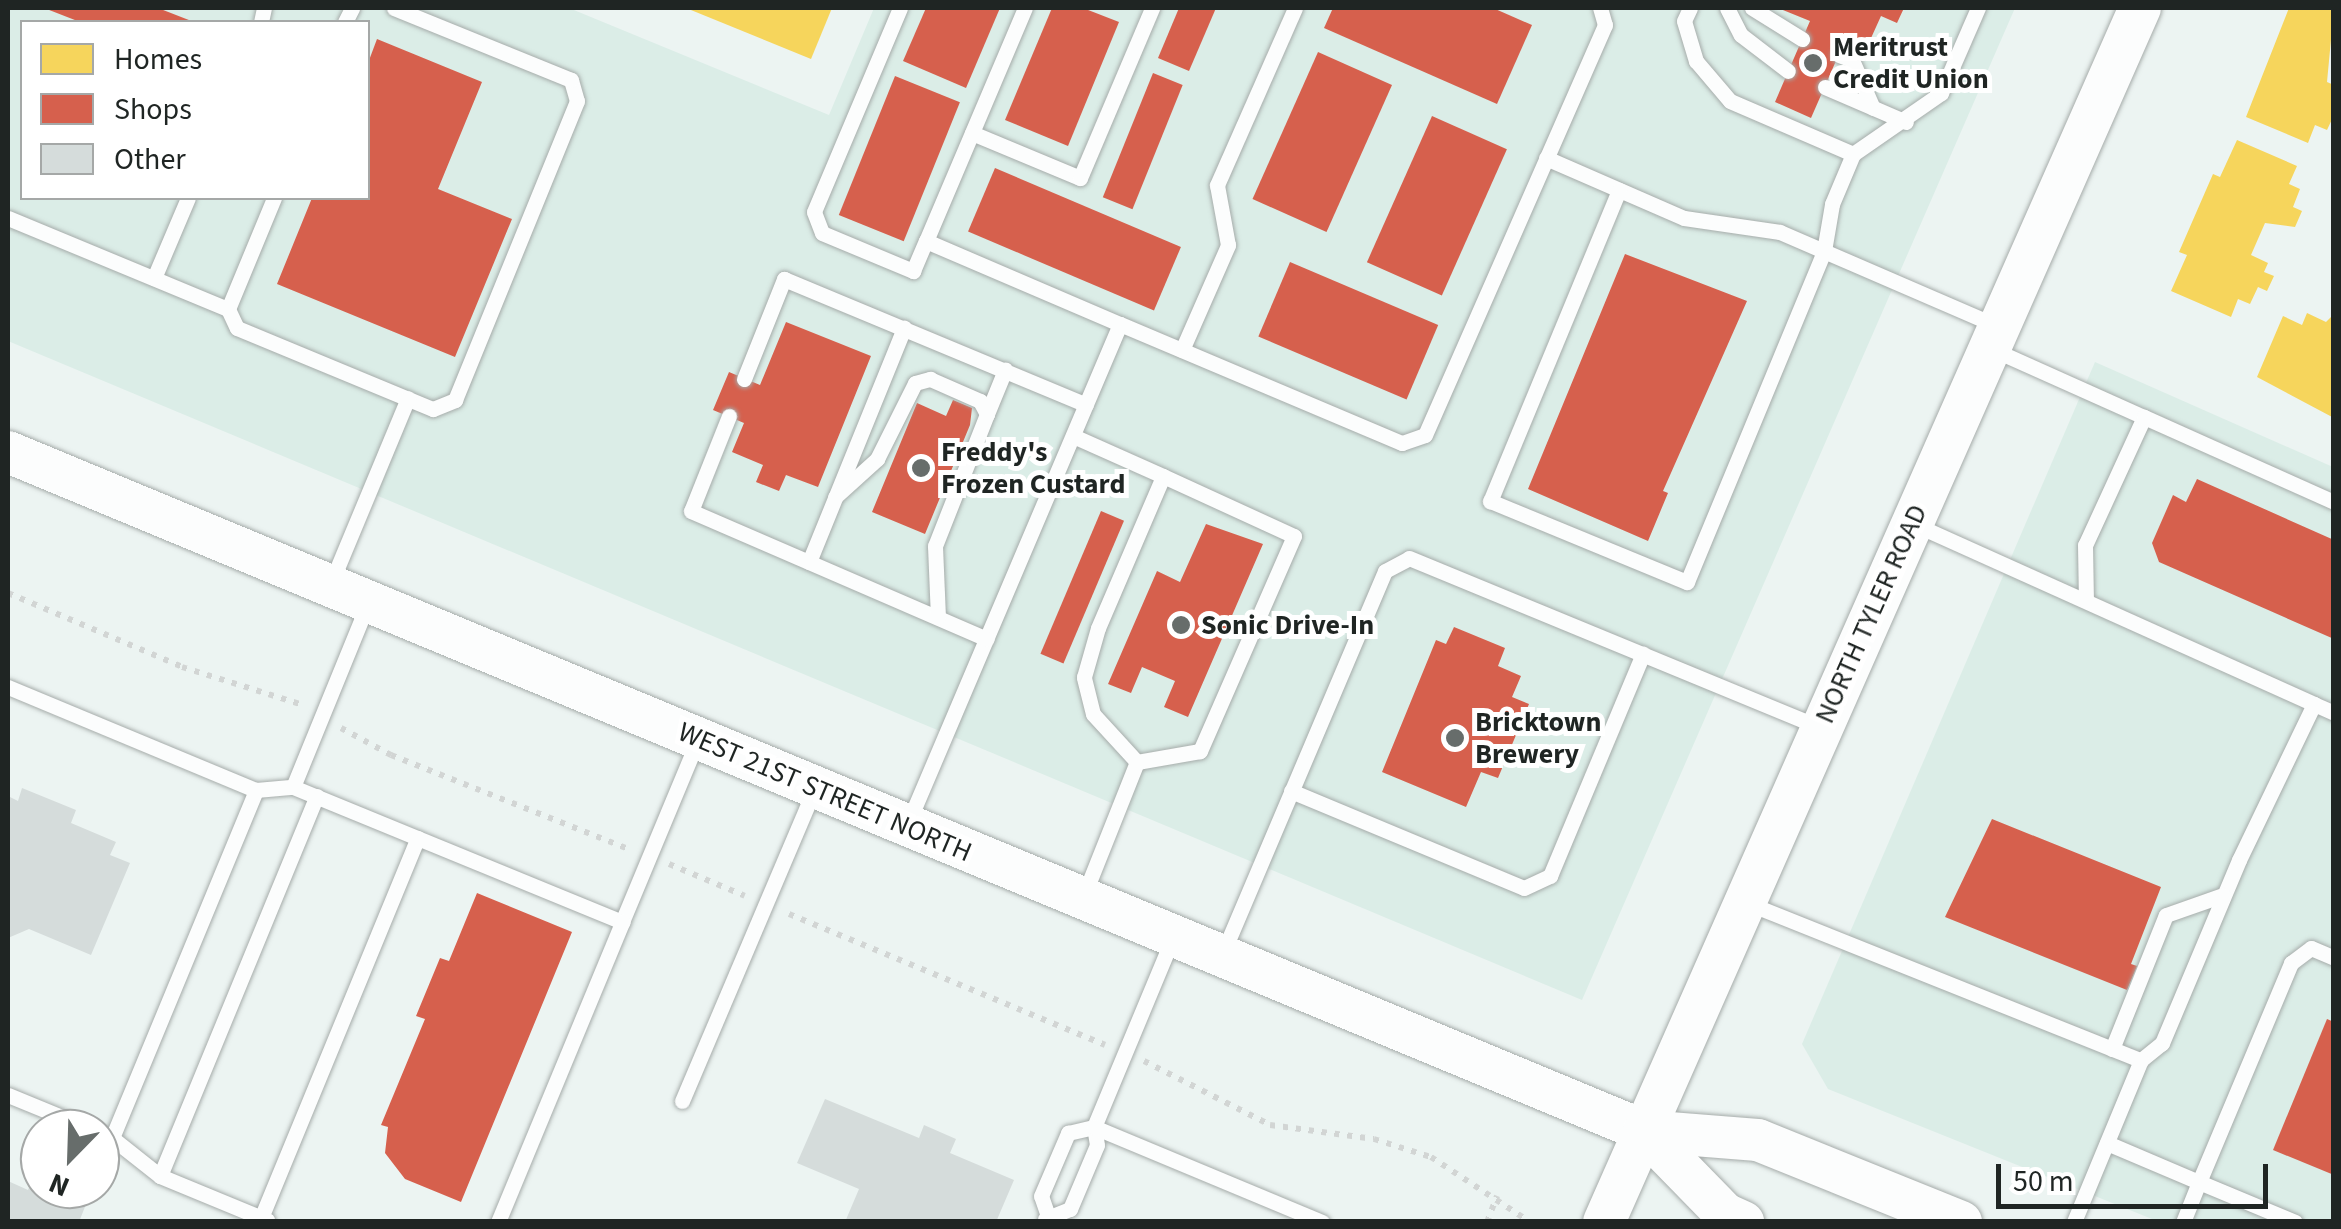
<!DOCTYPE html>
<html>
<head>
<meta charset="utf-8">
<style>
	body { margin:0 }
	#map { position:relative; width:2341px; height:1229px; overflow:hidden; background:#ecf4f2; font-family:"Source Sans 3",sans-serif }
	div>[style] { position:absolute }
	[style*='--x'] { left:calc(var(--x)*1px); top:calc(var(--y)*1px); width:calc(var(--w)*1px); rotate:calc(var(--a)*1deg) }
	.built>* { inset:0; background:#dbede7 }
	.homes>* { inset:0; background:#f6d55c }
	.shops>* { inset:0; background:#d6604d; transform-origin:0 0 }
	.building>* { inset:0; background:#d5dcdb }
	.path>* { height:6px; margin-top:-3px; transform-origin:0; background:repeating-linear-gradient(90deg,#d2d5d4 0 5px,transparent 0 13px) }
	.roads { filter:drop-shadow(0 0 2px #a6acaa) drop-shadow(0 0 2px #a6acaa) }
	.service>* { height:15px; margin:-7.5px; padding:0 7.5px; transform-origin:7.5px; border-radius:7.5px; background:#fcfdfd }
	.secondary>* { height:42px; margin:-21px; padding:0 21px; transform-origin:21px; border-radius:21px; background:#fcfdfd }
	.dots>* { width:28px; height:28px; translate:-50% -50%; box-sizing:border-box; border:5px solid #fff; border-radius:50% }
	span { translate:-50% -50%; white-space:nowrap; text-align:center; line-height:1.15; -webkit-text-stroke:10px #fff; paint-order:stroke }
	.poi-label { font-size:28px; color:#1f2523; font-weight:700 }
	.left { translate:0 -50%; text-align:left }
	.street-label { font-size:28px; color:#1f2523 }
	.frame { position:absolute; inset:0; border:10px solid #1f2523; pointer-events:none }
	.legend { position:absolute; left:20px; top:20px; width:350px; height:180px; box-sizing:border-box; background:#fff; border:2px solid #a5a8a7; margin:0; padding:12px 18px; list-style:none; font-size:30px; color:#1f2523 }
	.legend li { display:flex; align-items:center; gap:20px; height:50px }
	.legend b { width:50px; border:2px solid #a5a8a7 }
	.north { position:absolute; left:20px; top:1109px; width:100px; height:100px; box-sizing:border-box; background:#fff; border:2px solid #a5a8a7; border-radius:50%; rotate:203deg; font-size:28px; font-weight:700; line-height:40px; text-align:center; color:#1f2523 }
	.north::after { content:''; display:block; margin:auto; width:35px; height:45px; background:#676d6b; clip-path:polygon(50% 0,100% 100%,50% 72%,0 100%) }
	.scale { position:absolute; left:1996px; top:1164px; width:272px; height:45px; box-sizing:border-box; border:5px solid #1f2523; border-top:0; padding-left:12px; font-size:30px; line-height:35px; white-space:nowrap; color:#1f2523; -webkit-text-stroke:8px #fff; paint-order:stroke }
</style>
</head>
<body>
<div id="map">
	<div class="built">
		<i style="clip-path:polygon(evenodd,8px 8px,569px 8px,829px 115px,874px 8px,2015px 8px,1582px 1000px,8px 341px,8px 8px,22px 22px,368px 22px,368px 198px,22px 198px,22px 22px)"></i>
		<i style="clip-path:polygon(2095px 362px,2333px 467px,2333px 1221px,2157px 1221px,1828px 1089px,1802px 1044px)"></i>
	</div>
	<div class="homes">
		<i style="clip-path:polygon(686px 8px,832px 8px,811px 59px)"></i>
		<i style="clip-path:polygon(2289px 8px,2334px 8px,2327px 82px,2334px 85px,2334px 115px,2327px 130px,2315px 125px,2308px 143px,2246px 117px)"></i>
		<i style="clip-path:polygon(2237px 140px,2297px 166px,2289px 184px,2300px 189px,2293px 207px,2302px 211px,2295px 227px,2265px 223px,2251px 255px,2268px 263px,2264px 272px,2274px 276px,2267px 291px,2258px 287px,2250px 304px,2238px 299px,2231px 317px,2171px 291px,2187px 255px,2179px 252px,2213px 174px,2220px 177px)"></i>
		<i style="clip-path:polygon(2307px 313px,2326px 322px,2334px 314px,2334px 418px,2257px 377px,2283px 316px,2302px 325px)"></i>
	</div>
	<div class="shops">
		<i style="clip-path:polygon(44px 8px,158px 8px,194px 22px,80px 22px)"></i>
		<i style="clip-path:polygon(926px 8px,1000px 8px,966px 88px,903px 61px)"></i>
		<i style="clip-path:polygon(1052px 8px,1083px 8px,1119px 22px,1068px 146px,1005px 120px)"></i>
		<i style="clip-path:polygon(1179px 8px,1216px 8px,1189px 71px,1158px 58px)"></i>
		<i style="clip-path:polygon(1333px 8px,1493px 8px,1532px 25px,1497px 104px,1324px 28px)"></i>
		<i style="clip-path:polygon(1778px 8px,1904px 8px,1897px 23px,1881px 16px,1867px 47px,1846px 38px,1811px 118px,1775px 102px,1810px 21px)"></i>
		<i style="clip-path:polygon(377px 39px,482px 82px,438px 189px,512px 219px,455px 357px,277px 284px,312px 198px,368px 198px,368px 63px)"></i>
		<i style="left:1318px;top:52px;width:81px;height:161px;rotate:24deg"></i>
		<i style="left:1153px;top:73px;width:32px;height:134px;rotate:22deg"></i>
		<i style="left:895px;top:76px;width:70px;height:150px;rotate:22deg"></i>
		<i style="left:1432px;top:116px;width:82px;height:160px;rotate:24deg"></i>
		<i style="left:995px;top:168px;width:202px;height:69px;rotate:23deg"></i>
		<i style="clip-path:polygon(1625px 254px,1747px 301px,1663px 491px,1668px 493px,1648px 541px,1528px 489px)"></i>
		<i style="left:1290px;top:262px;width:161px;height:81px;rotate:23deg"></i>
		<i style="clip-path:polygon(786px 322px,871px 356px,818px 487px,786px 475px,779px 491px,756px 482px,763px 465px,732px 452px,744px 423px,713px 410px,729px 372px,760px 385px)"></i>
		<i style="clip-path:polygon(953px 400px,972px 408px,970px 425px,925px 534px,872px 512px,917px 403px,946px 416px)"></i>
		<i style="clip-path:polygon(2197px 479px,2334px 540px,2334px 639px,2159px 562px,2152px 543px,2173px 495px,2186px 502px)"></i>
		<i style="left:1101px;top:511px;width:25px;height:155px;rotate:23deg"></i>
		<i style="clip-path:polygon(1206px 524px,1263px 544px,1188px 717px,1164px 707px,1175px 681px,1142px 667px,1131px 693px,1108px 684px,1157px 571px,1180px 582px)"></i>
		<i style="clip-path:polygon(1454px 627px,1505px 648px,1498px 666px,1521px 676px,1512px 697px,1529px 704px,1498px 778px,1481px 772px,1466px 807px,1382px 772px,1436px 640px,1446px 644px)"></i>
		<i style="clip-path:polygon(1992px 819px,2161px 887px,2131px 964px,2137px 966px,2127px 990px,1945px 917px)"></i>
		<i style="clip-path:polygon(477px 893px,572px 932px,461px 1202px,405px 1179px,385px 1153px,388px 1127px,381px 1125px,425px 1019px,416px 1016px,440px 958px,449px 961px)"></i>
		<i style="clip-path:polygon(2327px 1019px,2334px 1022px,2334px 1175px,2273px 1150px)"></i>
	</div>
	<div class="building">
		<i style="clip-path:polygon(22px 788px,76px 810px,71px 823px,116px 842px,110px 855px,130px 863px,91px 955px,29px 929px,8px 938px,8px 796px,18px 801px)"></i>
		<i style="clip-path:polygon(825px 1099px,919px 1138px,924px 1125px,956px 1139px,950px 1153px,1014px 1180px,996px 1222px,845px 1222px,859px 1189px,797px 1163px)"></i>
		<i style="clip-path:polygon(36px 1171px,40px 1189px,90px 1194px,79px 1222px,8px 1222px,8px 1181px,28px 1190px)"></i>
	</div>
	<div class="path">
		<i style="--x:8;--y:593;--w:189;--a:23"></i>
		<i style="--x:182;--y:667;--w:124;--a:17.4"></i>
		<i style="--x:341;--y:728;--w:57;--a:28.4"></i>
		<i style="--x:391;--y:755;--w:256;--a:21.6"></i>
		<i style="--x:669;--y:864;--w:82;--a:22.8"></i>
		<i style="--x:789;--y:914;--w:342;--a:22.5"></i>
		<i style="--x:1144;--y:1061;--w:141;--a:26.9"></i>
		<i style="--x:1270;--y:1125;--w:105;--a:7.7"></i>
		<i style="--x:1374;--y:1139;--w:60;--a:17.5"></i>
		<i style="--x:1431;--y:1157;--w:118;--a:33.3"></i>
		<i style="--x:1487;--y:1222;--w:28;--a:-69"></i>
	</div>
	<div class="roads">
		<div class="service">
			<i style="--x:900;--y:8;--w:221;--a:112.9"></i>
			<i style="--x:814;--y:212;--w:22;--a:69"></i>
			<i style="--x:822;--y:233;--w:99;--a:22.7"></i>
			<i style="--x:913;--y:271;--w:33;--a:-67"></i>
			<i style="--x:926;--y:241;--w:211;--a:23.2"></i>
			<i style="--x:1120;--y:324;--w:542;--a:113.02"></i>
			<i style="--x:1690;--y:8;--w:14;--a:115"></i>
			<i style="--x:1684;--y:21;--w:42;--a:73.3"></i>
			<i style="--x:1696;--y:61;--w:52;--a:49.6"></i>
			<i style="--x:1730;--y:101;--w:134;--a:23.3"></i>
			<i style="--x:1727;--y:8;--w:30;--a:63"></i>
			<i style="--x:1741;--y:35;--w:59;--a:37.5"></i>
			<i style="--x:1752;--y:8;--w:59;--a:31.8"></i>
			<i style="--x:261;--y:22;--w:14;--a:-78"></i>
			<i style="--x:345;--y:22;--w:16;--a:-63"></i>
			<i style="--x:1839;--y:55;--w:14;--a:21"></i>
			<i style="--x:1852;--y:60;--w:52;--a:66.4"></i>
			<i style="--x:1825;--y:87;--w:88;--a:23.4"></i>
			<i style="--x:972;--y:133;--w:117;--a:22.6"></i>
			<i style="--x:1080;--y:178;--w:185;--a:-67"></i>
			<i style="--x:1546;--y:158;--w:150;--a:23.5"></i>
			<i style="--x:1684;--y:218;--w:97;--a:8.3"></i>
			<i style="--x:1780;--y:232;--w:234;--a:23.4"></i>
			<i style="--x:1619;--y:190;--w:337;--a:112.5"></i>
			<i style="--x:1490;--y:501;--w:213;--a:22.4"></i>
			<i style="--x:1687;--y:582;--w:358;--a:-67.5"></i>
			<i style="--x:1824;--y:251;--w:48;--a:-80.3"></i>
			<i style="--x:1832;--y:204;--w:54;--a:-67.2"></i>
			<i style="--x:1853;--y:154;--w:107;--a:-34.7"></i>
			<i style="--x:1941;--y:93;--w:93;--a:-66.5"></i>
			<i style="--x:274;--y:198;--w:120;--a:112.5"></i>
			<i style="--x:228;--y:309;--w:21;--a:65"></i>
			<i style="--x:237;--y:328;--w:212;--a:22.5"></i>
			<i style="--x:433;--y:409;--w:24;--a:-22"></i>
			<i style="--x:455;--y:400;--w:323;--a:-67.8"></i>
			<i style="--x:577;--y:101;--w:22;--a:-106"></i>
			<i style="--x:571;--y:80;--w:191;--a:-157.9"></i>
			<i style="--x:8;--y:218;--w:238;--a:22.5"></i>
			<i style="--x:926;--y:241;--w:253;--a:-67"></i>
			<i style="--x:154;--y:278;--w:87;--a:-67"></i>
			<i style="--x:1120;--y:324;--w:306;--a:22.9"></i>
			<i style="--x:1402;--y:443;--w:24;--a:-19"></i>
			<i style="--x:1425;--y:435;--w:448;--a:-66.3"></i>
			<i style="--x:1605;--y:25;--w:18;--a:-106"></i>
			<i style="--x:1182;--y:350;--w:115;--a:-66.3"></i>
			<i style="--x:1228;--y:245;--w:61;--a:-100.4"></i>
			<i style="--x:1217;--y:185;--w:193;--a:-66.2"></i>
			<i style="--x:1994;--y:350;--w:164;--a:24.1"></i>
			<i style="--x:2144;--y:417;--w:141;--a:114.7"></i>
			<i style="--x:2085;--y:545;--w:55;--a:89"></i>
			<i style="--x:744;--y:379;--w:108;--a:-68.2"></i>
			<i style="--x:784;--y:279;--w:327;--a:22.6"></i>
			<i style="--x:987;--y:414;--w:48;--a:-67.8"></i>
			<i style="--x:729;--y:416;--w:102;--a:111.8"></i>
			<i style="--x:691;--y:511;--w:322;--a:23.4"></i>
			<i style="--x:2144;--y:417;--w:208;--a:24.1"></i>
			<i style="--x:1073;--y:436;--w:98;--a:24"></i>
			<i style="--x:835;--y:497;--w:57;--a:-42.1"></i>
			<i style="--x:877;--y:459;--w:85;--a:-63.4"></i>
			<i style="--x:915;--y:383;--w:16;--a:-15"></i>
			<i style="--x:930;--y:379;--w:55;--a:23.7"></i>
			<i style="--x:980;--y:401;--w:15;--a:62"></i>
			<i style="--x:987;--y:414;--w:142;--a:111.5"></i>
			<i style="--x:935;--y:546;--w:71;--a:87.6"></i>
			<i style="--x:1916;--y:525;--w:436;--a:24.2"></i>
			<i style="--x:2314;--y:704;--w:173;--a:115.7"></i>
			<i style="--x:2239;--y:860;--w:199;--a:112.8"></i>
			<i style="--x:2162;--y:1043;--w:27;--a:141"></i>
			<i style="--x:809;--y:562;--w:253;--a:-67.9"></i>
			<i style="--x:331;--y:583;--w:200;--a:-67.4"></i>
			<i style="--x:8;--y:687;--w:269;--a:22.6"></i>
			<i style="--x:2314;--y:704;--w:22;--a:24"></i>
			<i style="--x:293;--y:787;--w:356;--a:22.3"></i>
			<i style="--x:622;--y:922;--w:195;--a:-67.4"></i>
			<i style="--x:1291;--y:791;--w:252;--a:22.6"></i>
			<i style="--x:1524;--y:888;--w:29;--a:-25"></i>
			<i style="--x:1550;--y:876;--w:241;--a:-67.3"></i>
			<i style="--x:1084;--y:895;--w:143;--a:-68.3"></i>
			<i style="--x:1137;--y:762;--w:65;--a:-132.5"></i>
			<i style="--x:1093;--y:714;--w:38;--a:-104"></i>
			<i style="--x:1084;--y:677;--w:51;--a:-74.1"></i>
			<i style="--x:1098;--y:628;--w:165;--a:-66.8"></i>
			<i style="--x:1163;--y:476;--w:144;--a:24.6"></i>
			<i style="--x:1294;--y:536;--w:235;--a:113.6"></i>
			<i style="--x:1200;--y:751;--w:64;--a:170.1"></i>
			<i style="--x:1750;--y:904;--w:421;--a:21.8"></i>
			<i style="--x:2141;--y:1060;--w:175;--a:112.5"></i>
			<i style="--x:1222;--y:955;--w:417;--a:-67"></i>
			<i style="--x:1385;--y:571;--w:27;--a:-28"></i>
			<i style="--x:1409;--y:558;--w:441;--a:22.4"></i>
			<i style="--x:2112;--y:1049;--w:144;--a:-68.1"></i>
			<i style="--x:2166;--y:915;--w:60;--a:-19.3"></i>
			<i style="--x:8;--y:1095;--w:90;--a:22.3"></i>
			<i style="--x:682;--y:1101;--w:336;--a:-67"></i>
			<i style="--x:100;--y:1133;--w:13;--a:23"></i>
			<i style="--x:112;--y:1138;--w:377;--a:-67.5"></i>
			<i style="--x:256;--y:790;--w:37;--a:-5"></i>
			<i style="--x:293;--y:787;--w:196;--a:-67.8"></i>
			<i style="--x:112;--y:1138;--w:61;--a:38.4"></i>
			<i style="--x:160;--y:1176;--w:116;--a:22.4"></i>
			<i style="--x:2107;--y:1143;--w:100;--a:23"></i>
			<i style="--x:2199;--y:1182;--w:43;--a:111.8"></i>
			<i style="--x:160;--y:1176;--w:411;--a:-67.6"></i>
			<i style="--x:261;--y:1218;--w:411;--a:-67.6"></i>
			<i style="--x:1045;--y:1219;--w:27;--a:-22"></i>
			<i style="--x:1070;--y:1209;--w:69;--a:-67.1"></i>
			<i style="--x:1097;--y:1145;--w:18;--a:-99"></i>
			<i style="--x:1094;--y:1127;--w:203;--a:-67.4"></i>
			<i style="--x:498;--y:1222;--w:325;--a:-67.5"></i>
			<i style="--x:1060;--y:1222;--w:13;--a:-153"></i>
			<i style="--x:1048;--y:1216;--w:21;--a:-109"></i>
			<i style="--x:1041;--y:1196;--w:69;--a:-66.8"></i>
			<i style="--x:1068;--y:1133;--w:27;--a:-13"></i>
			<i style="--x:1094;--y:1127;--w:247;--a:22.6"></i>
			<i style="--x:2295;--y:1222;--w:104;--a:-157.4"></i>
			<i style="--x:2199;--y:1182;--w:238;--a:-67.2"></i>
			<i style="--x:2291;--y:963;--w:25;--a:-37"></i>
			<i style="--x:2311;--y:948;--w:25;--a:23"></i>
		</div>
		<div class="secondary">
			<i style="--x:8;--y:452;--w:1771;--a:22.54"></i>
			<i style="--x:1644;--y:1131;--w:114;--a:4.5"></i>
			<i style="--x:1758;--y:1140;--w:219;--a:22"></i>
			<i style="--x:1644;--y:1131;--w:116;--a:45.7"></i>
			<i style="--x:1725;--y:1214;--w:20;--a:24"></i>
			<i style="--x:1604;--y:1222;--w:1327;--a:-66.18"></i>
		</div>
	</div>
	<div class="dots">
		<i style="left:1813px;top:63px;background:#676d6b"></i>
		<i style="left:921px;top:468px;background:#676d6b"></i>
		<i style="left:1181px;top:625px;background:#676d6b"></i>
		<i style="left:1455px;top:738px;background:#676d6b"></i>
	</div>
	<div class="poi-label">
		<span class="left" style="left:1833px;top:63px">Meritrust<br>Credit Union</span>
		<span class="left" style="left:941px;top:468px">Freddy's<br>Frozen Custard</span>
		<span class="left" style="left:1201px;top:625px">Sonic Drive-In</span>
		<span class="left" style="left:1475px;top:738px">Bricktown<br>Brewery</span>
	</div>
	<div class="street-label">
		<span style="left:1871px;top:614px;rotate:-66deg">NORTH TYLER ROAD</span>
		<span style="left:825px;top:792px;rotate:23deg">WEST 21ST STREET NORTH</span>
	</div>
	<div class="frame"></div>
	<ul class="legend">
	<li><b style="height:28px;background:#f6d55c"></b>Homes</li>
	<li><b style="height:28px;background:#d6604d"></b>Shops</li>
	<li><b style="height:28px;background:#d5dcdb"></b>Other</li>
	</ul>
	<div class="north">N</div>
	<div class="scale">50 m</div>
</div>
</body>
</html>
